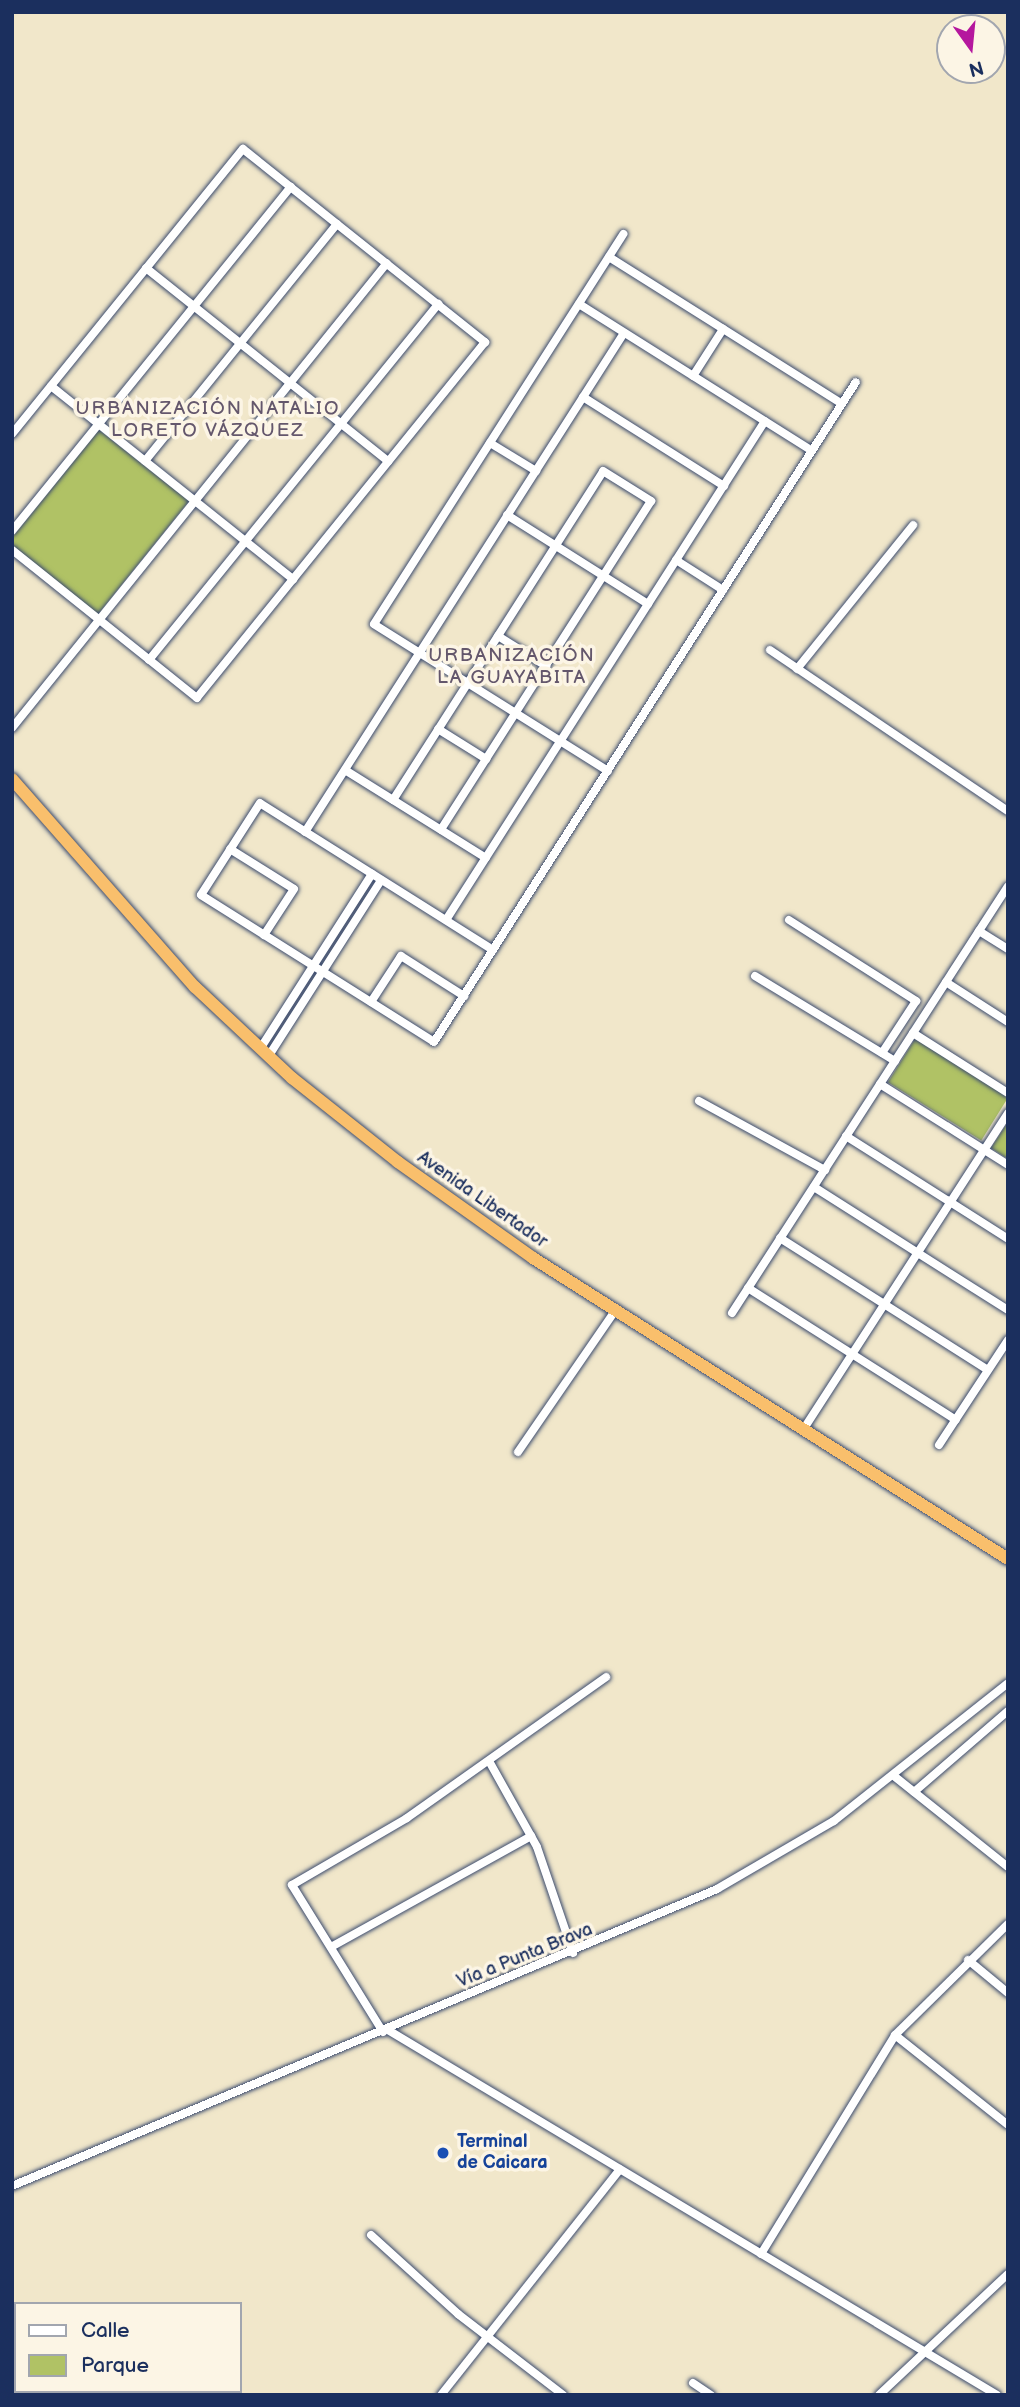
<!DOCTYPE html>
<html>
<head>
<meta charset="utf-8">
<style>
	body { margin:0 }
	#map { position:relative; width:1020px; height:2407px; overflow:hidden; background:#f1e7ca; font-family:"Balsamiq Sans",sans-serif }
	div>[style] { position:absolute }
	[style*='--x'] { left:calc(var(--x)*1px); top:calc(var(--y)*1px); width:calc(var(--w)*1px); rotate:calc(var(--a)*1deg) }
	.green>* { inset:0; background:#b0c265; transform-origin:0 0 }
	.roads { filter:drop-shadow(0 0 2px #3b4b6e) drop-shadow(0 0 2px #3b4b6e) }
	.minor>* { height:8px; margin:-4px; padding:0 4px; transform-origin:4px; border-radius:4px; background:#fff }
	.trunk>* { height:12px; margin:-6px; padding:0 6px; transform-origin:6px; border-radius:6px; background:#f9bf6c }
	.dots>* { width:19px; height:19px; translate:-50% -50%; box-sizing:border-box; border:4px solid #fcf5e5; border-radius:50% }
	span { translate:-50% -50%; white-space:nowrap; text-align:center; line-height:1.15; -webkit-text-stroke:7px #fcf5e5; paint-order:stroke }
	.street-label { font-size:18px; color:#1b2f5e }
	.transit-label { font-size:18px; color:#164399; font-weight:700 }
	.left { translate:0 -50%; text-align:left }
	.neighbourhood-label { font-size:19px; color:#64576c; letter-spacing:2px }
	.frame { position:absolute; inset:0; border:14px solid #1b2f5e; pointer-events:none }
	.legend { position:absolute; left:14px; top:2302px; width:228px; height:91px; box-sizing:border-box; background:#fcf5e5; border:2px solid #a2a6af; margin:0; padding:9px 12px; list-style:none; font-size:21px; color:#1b2f5e }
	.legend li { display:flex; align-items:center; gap:14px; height:35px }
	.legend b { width:35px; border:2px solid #a2a6af }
	.north { position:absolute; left:936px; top:14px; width:70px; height:70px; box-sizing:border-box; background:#fcf5e5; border:2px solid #a2a6af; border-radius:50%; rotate:165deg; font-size:19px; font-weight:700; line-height:28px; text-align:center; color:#1b2f5e }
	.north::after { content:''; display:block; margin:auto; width:24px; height:32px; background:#b5179e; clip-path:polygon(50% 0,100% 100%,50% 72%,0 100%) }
</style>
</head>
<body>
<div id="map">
	<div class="green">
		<i style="clip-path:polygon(99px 430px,189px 501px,98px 614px,12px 545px,12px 538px)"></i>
		<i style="left:915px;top:1039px;width:110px;height:51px;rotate:32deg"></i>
		<i style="clip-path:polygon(1008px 1122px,1008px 1159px,991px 1148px)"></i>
	</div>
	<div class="roads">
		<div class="minor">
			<i style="--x:609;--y:257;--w:275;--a:32.2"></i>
			<i style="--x:146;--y:268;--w:310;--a:38.6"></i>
			<i style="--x:579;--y:304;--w:275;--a:32.2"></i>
			<i style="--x:693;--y:376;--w:56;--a:-57.4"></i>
			<i style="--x:51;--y:386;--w:310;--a:38.6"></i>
			<i style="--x:583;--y:397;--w:167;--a:32.3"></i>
			<i style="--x:12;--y:434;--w:367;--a:-51"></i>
			<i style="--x:243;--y:149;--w:310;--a:38.6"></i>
			<i style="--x:485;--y:342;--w:458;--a:129"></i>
			<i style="--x:197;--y:698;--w:237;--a:-141.3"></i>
			<i style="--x:490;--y:443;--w:54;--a:31.3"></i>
			<i style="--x:145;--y:461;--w:305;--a:-51"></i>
			<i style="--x:507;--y:515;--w:167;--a:32.3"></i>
			<i style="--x:12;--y:531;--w:443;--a:-51"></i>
			<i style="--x:676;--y:560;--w:56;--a:32.6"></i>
			<i style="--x:498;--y:636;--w:57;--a:32"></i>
			<i style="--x:770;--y:650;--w:287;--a:34.1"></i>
			<i style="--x:149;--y:660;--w:459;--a:-50.9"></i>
			<i style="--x:797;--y:669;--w:185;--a:-51.1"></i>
			<i style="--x:12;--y:728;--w:597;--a:-51.12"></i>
			<i style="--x:438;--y:729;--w:57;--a:32"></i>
			<i style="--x:345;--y:770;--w:166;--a:32"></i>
			<i style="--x:608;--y:771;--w:276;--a:-147.9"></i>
			<i style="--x:374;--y:624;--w:463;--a:-57.4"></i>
			<i style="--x:393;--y:800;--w:390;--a:-57.4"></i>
			<i style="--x:603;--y:471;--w:57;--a:32"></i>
			<i style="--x:651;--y:501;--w:390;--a:122.6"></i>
			<i style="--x:305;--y:832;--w:592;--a:-57.41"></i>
			<i style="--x:230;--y:849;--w:75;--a:32"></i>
			<i style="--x:294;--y:889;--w:55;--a:123.1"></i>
			<i style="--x:446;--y:920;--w:592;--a:-57.41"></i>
			<i style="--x:789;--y:920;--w:151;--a:32.5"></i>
			<i style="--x:916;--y:1001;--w:62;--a:123.2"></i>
			<i style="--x:979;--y:931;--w:34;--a:32"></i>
			<i style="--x:493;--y:950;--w:275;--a:-147.8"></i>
			<i style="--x:260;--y:803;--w:109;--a:122.7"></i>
			<i style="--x:201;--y:895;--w:275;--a:32.2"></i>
			<i style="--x:434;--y:1042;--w:783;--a:-57.41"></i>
			<i style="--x:755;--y:976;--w:164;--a:31.3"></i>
			<i style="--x:946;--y:982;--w:74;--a:32.8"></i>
			<i style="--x:371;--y:1002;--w:55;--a:-56.9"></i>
			<i style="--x:401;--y:956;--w:75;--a:32.4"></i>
			<i style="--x:913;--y:1033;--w:112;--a:32.3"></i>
			<i style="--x:260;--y:1049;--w:208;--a:-57.4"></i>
			<i style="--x:268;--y:1057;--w:210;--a:-57.4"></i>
			<i style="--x:880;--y:1084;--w:151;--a:32.3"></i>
			<i style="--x:699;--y:1101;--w:144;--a:28.7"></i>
			<i style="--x:846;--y:1136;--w:192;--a:32.4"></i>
			<i style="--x:814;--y:1187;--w:230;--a:32.4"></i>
			<i style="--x:780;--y:1238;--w:246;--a:32.4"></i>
			<i style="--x:748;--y:1288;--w:246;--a:32.4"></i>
			<i style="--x:732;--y:1313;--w:508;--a:-57.12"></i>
			<i style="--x:803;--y:1430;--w:378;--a:-57.1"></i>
			<i style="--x:939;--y:1445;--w:126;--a:-56.7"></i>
			<i style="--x:518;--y:1452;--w:171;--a:-55.5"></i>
			<i style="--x:489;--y:1761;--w:98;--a:60.8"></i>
			<i style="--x:537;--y:1847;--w:112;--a:71.2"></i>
			<i style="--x:894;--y:1776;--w:146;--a:38.6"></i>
			<i style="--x:914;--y:1792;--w:124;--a:-40.8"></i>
			<i style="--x:331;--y:1947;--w:229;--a:-29"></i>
			<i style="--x:968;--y:1960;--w:52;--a:39.5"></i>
			<i style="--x:388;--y:2030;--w:710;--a:30.94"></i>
			<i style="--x:383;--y:2032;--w:173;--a:-121.8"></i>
			<i style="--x:292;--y:1885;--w:133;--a:-30.2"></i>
			<i style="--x:407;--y:1818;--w:244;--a:-35.3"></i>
			<i style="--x:895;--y:2035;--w:144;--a:38.5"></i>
			<i style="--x:12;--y:2186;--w:765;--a:-22.84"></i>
			<i style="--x:717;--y:1889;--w:135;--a:-30.2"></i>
			<i style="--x:834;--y:1821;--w:222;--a:-38.4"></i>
			<i style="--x:371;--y:2235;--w:118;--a:42.2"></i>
			<i style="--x:458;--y:2314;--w:133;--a:37.6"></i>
			<i style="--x:761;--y:2254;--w:257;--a:-58.5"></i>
			<i style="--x:895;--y:2035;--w:158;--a:-44.5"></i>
			<i style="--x:693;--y:2383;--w:22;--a:34"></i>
			<i style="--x:441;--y:2395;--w:288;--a:-51.6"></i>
			<i style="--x:879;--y:2395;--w:177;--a:-43.2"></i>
		</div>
		<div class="trunk">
			<i style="--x:12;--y:779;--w:277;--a:48.7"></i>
			<i style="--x:195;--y:987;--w:133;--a:43.2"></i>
			<i style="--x:292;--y:1078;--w:135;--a:38.4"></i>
			<i style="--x:398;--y:1162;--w:166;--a:35.4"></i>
			<i style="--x:533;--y:1258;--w:562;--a:32.36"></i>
		</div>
	</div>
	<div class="dots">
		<i style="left:443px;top:2153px;background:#1a4fb4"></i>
	</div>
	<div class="street-label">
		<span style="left:482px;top:1200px;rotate:35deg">Avenida Libertador</span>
		<span style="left:525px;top:1956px;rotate:-22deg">Vía a Punta Brava</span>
	</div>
	<div class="transit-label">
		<span class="left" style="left:457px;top:2153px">Terminal<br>de Caicara</span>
	</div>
	<div class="neighbourhood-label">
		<span style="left:208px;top:420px">URBANIZACIÓN NATALIO<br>LORETO VÁZQUEZ</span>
		<span style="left:512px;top:667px">URBANIZACIÓN<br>LA GUAYABITA</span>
	</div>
	<div class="frame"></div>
	<ul class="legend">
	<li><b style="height:9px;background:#fff"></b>Calle</li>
	<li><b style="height:19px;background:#b0c265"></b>Parque</li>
	</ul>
	<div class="north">N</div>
</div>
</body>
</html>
